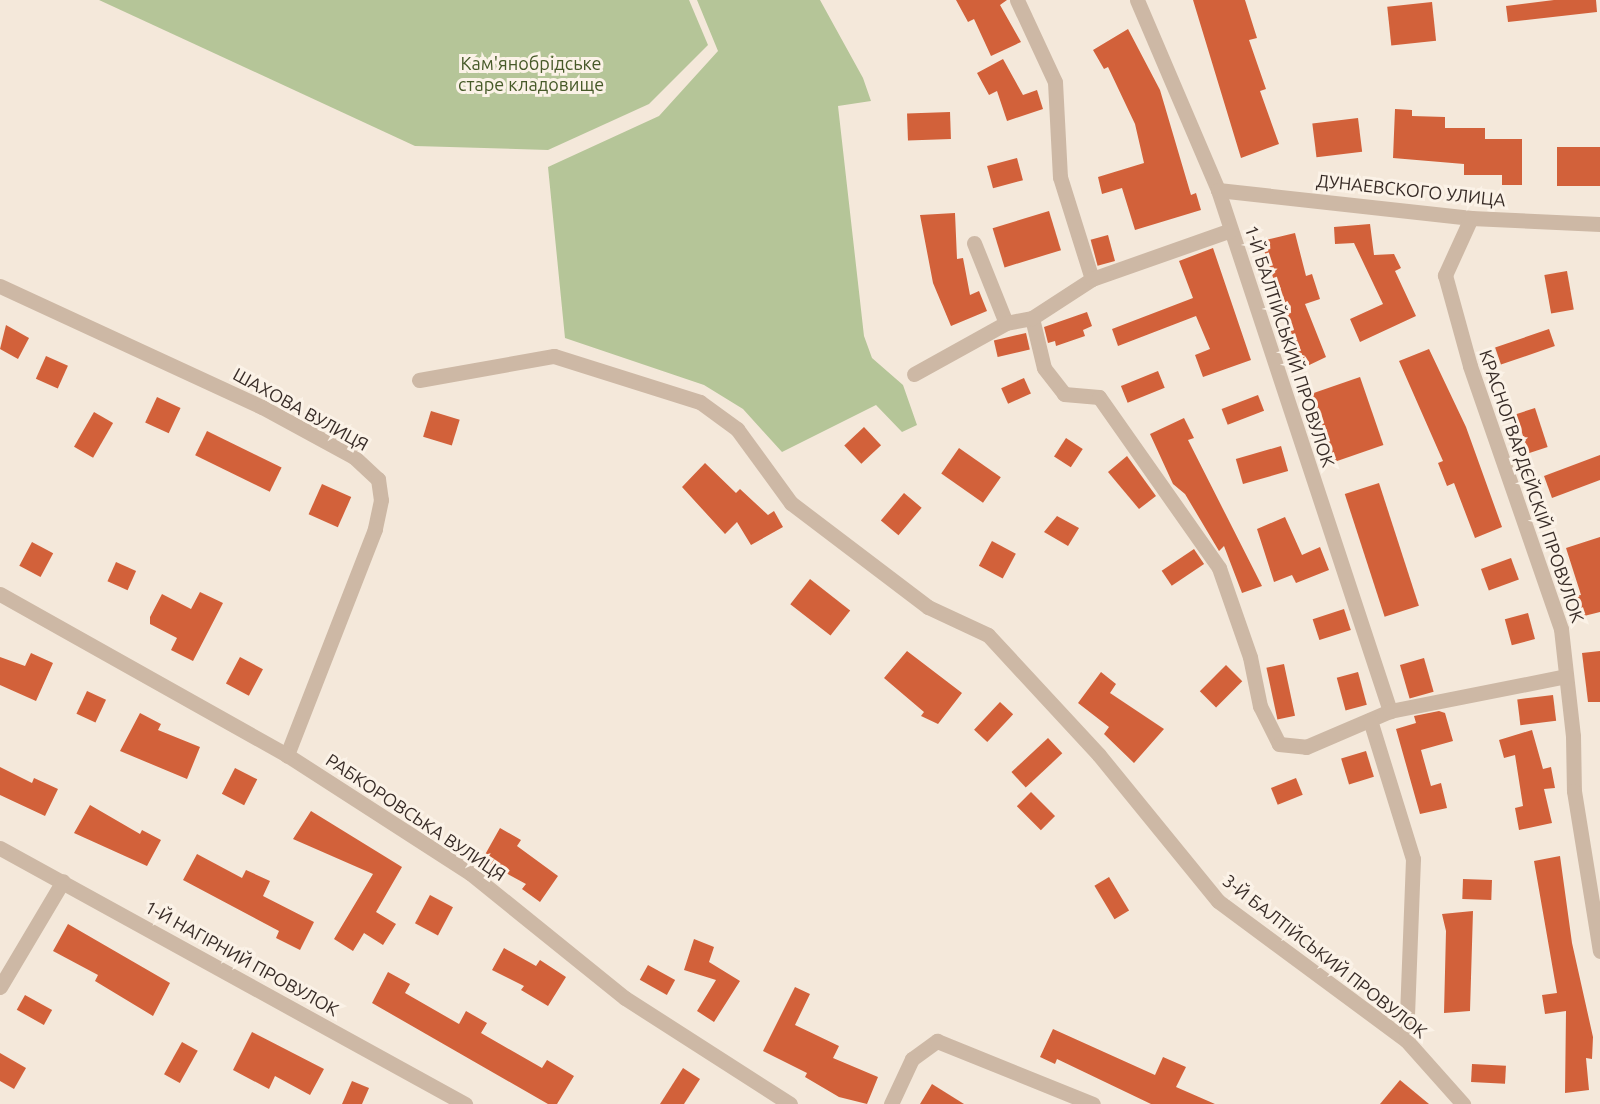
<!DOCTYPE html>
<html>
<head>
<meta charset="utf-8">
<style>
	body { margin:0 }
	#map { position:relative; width:1600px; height:1104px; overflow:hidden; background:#f4e8da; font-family:Ubuntu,sans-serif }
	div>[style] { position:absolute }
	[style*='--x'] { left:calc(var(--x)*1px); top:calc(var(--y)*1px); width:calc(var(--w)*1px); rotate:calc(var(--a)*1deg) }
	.green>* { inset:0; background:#b5c598 }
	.building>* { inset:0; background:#d2613a; transform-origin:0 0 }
	.street>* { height:15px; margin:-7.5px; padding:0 7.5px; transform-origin:7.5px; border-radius:7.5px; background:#cdb8a5 }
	span { translate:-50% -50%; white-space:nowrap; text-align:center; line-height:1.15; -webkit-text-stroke:6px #fbf2e7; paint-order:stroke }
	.park-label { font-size:18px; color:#465928 }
	.street-label { font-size:18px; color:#382c27 }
</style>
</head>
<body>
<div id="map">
	<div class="green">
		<i style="clip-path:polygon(99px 0,689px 0,708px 45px,649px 104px,548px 150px,415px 146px)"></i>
		<i style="clip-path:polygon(697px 0,820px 0,863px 78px,871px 101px,838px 106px,864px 336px,872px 358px,903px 385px,917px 425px,902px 432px,876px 405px,782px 452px,743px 409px,704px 385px,565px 338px,548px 167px,659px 116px,718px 51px)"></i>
	</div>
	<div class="building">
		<i style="clip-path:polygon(956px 0,1007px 0,1000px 5px,1021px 42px,991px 56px,974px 19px,968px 22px)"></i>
		<i style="clip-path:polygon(1193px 0,1245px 0,1257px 38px,1249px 40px,1266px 89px,1260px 91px,1279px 144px,1241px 158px)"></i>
		<i style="clip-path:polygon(1554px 0,1596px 0,1597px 12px,1508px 22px,1506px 6px)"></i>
		<i style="left:1432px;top:2px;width:39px;height:45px;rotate:84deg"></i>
		<i style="clip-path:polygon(1128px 29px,1160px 90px,1191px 195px,1196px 193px,1201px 210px,1135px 230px,1122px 188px,1102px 194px,1098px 177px,1144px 163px,1135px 124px,1108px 67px,1104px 69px,1093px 50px)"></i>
		<i style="clip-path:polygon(1003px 59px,1023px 95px,1037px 90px,1043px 109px,1007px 121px,997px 91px,989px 95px,977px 73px)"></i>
		<i style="clip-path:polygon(1395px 109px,1412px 110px,1412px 116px,1445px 117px,1445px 128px,1485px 128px,1485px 139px,1522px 139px,1522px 185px,1502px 185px,1502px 175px,1464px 175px,1464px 164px,1393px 158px)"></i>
		<i style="left:950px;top:112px;width:27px;height:43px;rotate:88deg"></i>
		<i style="left:1358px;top:118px;width:34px;height:46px;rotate:83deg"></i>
		<i style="left:1600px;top:147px;width:39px;height:43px;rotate:90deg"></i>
		<i style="left:1017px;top:158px;width:23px;height:31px;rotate:75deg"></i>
		<i style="left:1049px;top:211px;width:41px;height:59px;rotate:73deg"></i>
		<i style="clip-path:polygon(955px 213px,957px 259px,963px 258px,970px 295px,979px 291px,987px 311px,951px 326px,933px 283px,920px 215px)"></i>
		<i style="clip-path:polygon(1370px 224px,1374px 255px,1394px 254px,1401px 268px,1395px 271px,1416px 316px,1360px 342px,1350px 319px,1383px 304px,1354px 243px,1335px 244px,1334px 227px)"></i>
		<i style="clip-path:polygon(1295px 233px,1306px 276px,1312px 274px,1320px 299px,1305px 304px,1326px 357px,1303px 368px,1261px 241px)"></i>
		<i style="left:1108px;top:235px;width:27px;height:18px;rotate:75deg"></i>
		<i style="clip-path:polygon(1213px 248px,1251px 360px,1203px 377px,1195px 355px,1210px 349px,1196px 316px,1118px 346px,1112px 329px,1193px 298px,1179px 261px)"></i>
		<i style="left:1567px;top:271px;width:39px;height:23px;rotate:80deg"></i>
		<i style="clip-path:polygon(1087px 312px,1092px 326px,1083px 330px,1085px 336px,1056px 346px,1055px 341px,1048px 343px,1044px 327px)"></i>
		<i style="clip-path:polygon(6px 325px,29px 338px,18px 359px,0 349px)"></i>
		<i style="left:1549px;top:329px;width:18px;height:57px;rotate:71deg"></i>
		<i style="left:1026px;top:333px;width:17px;height:33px;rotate:77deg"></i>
		<i style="clip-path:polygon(1429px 349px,1466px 427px,1502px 527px,1475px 538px,1454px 483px,1447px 486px,1438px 463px,1443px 461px,1399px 361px)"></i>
		<i style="left:46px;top:356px;width:24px;height:25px;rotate:24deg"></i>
		<i style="left:1158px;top:371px;width:18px;height:40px;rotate:68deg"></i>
		<i style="left:1360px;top:377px;width:72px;height:52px;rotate:71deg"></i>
		<i style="left:1024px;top:378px;width:17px;height:25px;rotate:66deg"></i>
		<i style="left:1258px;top:395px;width:17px;height:39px;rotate:69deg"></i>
		<i style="left:157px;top:397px;width:26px;height:28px;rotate:25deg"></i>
		<i style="left:1535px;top:408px;width:41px;height:20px;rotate:72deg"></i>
		<i style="left:431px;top:411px;width:30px;height:27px;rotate:17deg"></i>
		<i style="left:94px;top:412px;width:22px;height:40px;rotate:30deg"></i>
		<i style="clip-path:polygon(1184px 418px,1194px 438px,1188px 440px,1262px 586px,1242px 593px,1224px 546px,1219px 551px,1185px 494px,1173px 484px,1150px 434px)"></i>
		<i style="left:864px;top:427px;width:25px;height:27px;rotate:47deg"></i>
		<i style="left:207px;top:431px;width:83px;height:27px;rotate:26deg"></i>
		<i style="left:1066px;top:438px;width:20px;height:22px;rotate:33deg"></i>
		<i style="left:1281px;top:446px;width:26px;height:47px;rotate:74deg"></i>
		<i style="left:959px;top:448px;width:51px;height:31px;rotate:35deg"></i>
		<i style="clip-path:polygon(1600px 455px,1600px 480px,1552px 498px,1544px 476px)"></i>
		<i style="clip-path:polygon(1127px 456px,1156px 496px,1139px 509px,1108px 472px)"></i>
		<i style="clip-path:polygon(705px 463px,736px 493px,740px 489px,768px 515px,774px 511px,783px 527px,751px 545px,737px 522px,725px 534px,682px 487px)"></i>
		<i style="left:1379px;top:483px;width:129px;height:36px;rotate:72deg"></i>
		<i style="left:322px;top:484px;width:32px;height:33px;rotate:24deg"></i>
		<i style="left:904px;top:493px;width:23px;height:36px;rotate:40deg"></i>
		<i style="clip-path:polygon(1057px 516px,1079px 528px,1068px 546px,1044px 532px)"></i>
		<i style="clip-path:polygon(1285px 517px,1302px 555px,1320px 547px,1329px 570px,1296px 583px,1292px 575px,1274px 582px,1257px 529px)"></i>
		<i style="clip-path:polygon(1600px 537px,1600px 612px,1580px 617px,1575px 596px,1581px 595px,1566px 548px)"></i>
		<i style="left:992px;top:541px;width:27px;height:28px;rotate:28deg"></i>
		<i style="left:32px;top:542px;width:24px;height:27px;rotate:28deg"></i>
		<i style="left:1194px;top:549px;width:18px;height:39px;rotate:56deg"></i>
		<i style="left:1511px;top:558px;width:23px;height:32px;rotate:70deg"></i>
		<i style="left:116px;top:562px;width:22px;height:21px;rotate:24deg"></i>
		<i style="left:810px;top:579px;width:51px;height:32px;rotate:38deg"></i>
		<i style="clip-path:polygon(200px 592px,223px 603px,193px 661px,171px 650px,177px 638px,150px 624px,150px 617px,162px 594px,191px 609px)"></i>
		<i style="left:1344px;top:609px;width:22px;height:33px;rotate:72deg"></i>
		<i style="left:1528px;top:613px;width:27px;height:24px;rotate:75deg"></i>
		<i style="clip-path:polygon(907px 651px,962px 693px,938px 724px,921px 716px,924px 712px,884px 678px)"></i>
		<i style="clip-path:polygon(1600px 651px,1600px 702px,1588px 702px,1582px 653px)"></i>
		<i style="clip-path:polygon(31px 653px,53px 663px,36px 701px,0 685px,0 657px,25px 666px)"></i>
		<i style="left:240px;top:657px;width:26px;height:30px;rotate:28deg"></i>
		<i style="left:1424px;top:658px;width:35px;height:25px;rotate:74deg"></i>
		<i style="left:1284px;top:664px;width:53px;height:18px;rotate:78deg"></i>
		<i style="left:1226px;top:665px;width:23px;height:37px;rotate:45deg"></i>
		<i style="clip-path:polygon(1101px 672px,1116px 684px,1110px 693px,1164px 729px,1134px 763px,1104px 734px,1109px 727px,1078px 703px)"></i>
		<i style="left:1358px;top:672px;width:34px;height:22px;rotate:75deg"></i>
		<i style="left:87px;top:691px;width:21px;height:25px;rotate:25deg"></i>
		<i style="left:1553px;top:695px;width:26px;height:36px;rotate:83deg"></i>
		<i style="left:1000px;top:702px;width:18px;height:38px;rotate:43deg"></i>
		<i style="clip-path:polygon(1439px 711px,1445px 713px,1453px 741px,1421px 750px,1431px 786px,1441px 783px,1447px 808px,1420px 814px,1396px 729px,1416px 723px,1414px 716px)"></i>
		<i style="clip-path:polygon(140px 713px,161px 724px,158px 730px,200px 747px,187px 779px,120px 751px)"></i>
		<i style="clip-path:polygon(1532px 730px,1543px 769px,1551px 767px,1555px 788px,1544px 789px,1552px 823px,1519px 830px,1515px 808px,1523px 806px,1515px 755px,1504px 758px,1499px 740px)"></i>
		<i style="left:1048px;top:738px;width:21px;height:50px;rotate:47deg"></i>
		<i style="left:1366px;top:751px;width:27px;height:26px;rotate:73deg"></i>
		<i style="clip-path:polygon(0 767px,32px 783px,34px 778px,58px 789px,45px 816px,0 795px)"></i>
		<i style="left:235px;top:768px;width:25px;height:29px;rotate:27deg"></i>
		<i style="left:1296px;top:778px;width:18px;height:27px;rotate:68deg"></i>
		<i style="left:1031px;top:792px;width:34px;height:20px;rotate:45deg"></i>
		<i style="clip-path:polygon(90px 805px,140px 834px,142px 830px,161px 840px,147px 866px,74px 833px)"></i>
		<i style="clip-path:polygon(311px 811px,402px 867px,376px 912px,396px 924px,383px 945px,364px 933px,353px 951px,334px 939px,373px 874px,293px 839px)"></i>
		<i style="clip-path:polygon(500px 828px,521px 840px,517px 846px,558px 876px,540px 902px,522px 889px,526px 884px,482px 860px)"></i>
		<i style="clip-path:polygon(197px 854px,242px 878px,246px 870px,270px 881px,263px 896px,314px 922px,300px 950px,276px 938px,279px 931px,183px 880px)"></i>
		<i style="clip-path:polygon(1560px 856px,1572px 943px,1593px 1037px,1592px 1059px,1586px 1058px,1589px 1090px,1565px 1093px,1566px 1011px,1545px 1014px,1542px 995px,1557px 993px,1534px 861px)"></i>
		<i style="left:1109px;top:877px;width:39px;height:17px;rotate:59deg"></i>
		<i style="left:1463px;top:879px;width:29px;height:20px;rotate:2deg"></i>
		<i style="left:430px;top:895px;width:26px;height:32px;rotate:28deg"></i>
		<i style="clip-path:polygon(1473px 911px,1470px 1011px,1444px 1013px,1446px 931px,1442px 914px)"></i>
		<i style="clip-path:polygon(68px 924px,170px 983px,153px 1016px,95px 981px,98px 975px,53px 951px)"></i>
		<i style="clip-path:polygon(694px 939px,714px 947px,709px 962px,740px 981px,714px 1022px,697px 1011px,716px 980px,684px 970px)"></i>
		<i style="clip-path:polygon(504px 948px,536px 966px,540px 960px,566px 977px,548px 1006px,521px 990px,524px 986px,492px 970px)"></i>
		<i style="left:648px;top:965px;width:31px;height:17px;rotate:29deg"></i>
		<i style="clip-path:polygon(388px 972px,410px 984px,405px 993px,459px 1024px,466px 1011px,487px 1023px,481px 1033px,542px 1068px,547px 1060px,574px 1076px,557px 1104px,548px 1104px,372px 1003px)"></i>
		<i style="clip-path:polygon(795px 987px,810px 994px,795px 1025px,839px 1046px,833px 1058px,878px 1077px,867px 1104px,839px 1097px,805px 1077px,807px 1073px,763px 1051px)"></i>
		<i style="left:25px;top:995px;width:31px;height:17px;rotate:29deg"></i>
		<i style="clip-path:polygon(1053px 1029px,1155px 1075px,1163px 1057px,1186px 1067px,1176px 1087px,1215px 1104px,1151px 1104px,1057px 1059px,1055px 1064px,1040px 1057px)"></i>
		<i style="clip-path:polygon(252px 1032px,324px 1069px,310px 1095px,275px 1076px,269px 1089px,233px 1070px)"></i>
		<i style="left:182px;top:1042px;width:18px;height:37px;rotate:29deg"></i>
		<i style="clip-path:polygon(0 1053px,26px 1068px,14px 1089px,0 1081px)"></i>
		<i style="left:1472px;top:1064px;width:34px;height:18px;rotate:3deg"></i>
		<i style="clip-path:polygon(683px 1068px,700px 1079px,684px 1104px,660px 1104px)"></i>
		<i style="clip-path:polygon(1400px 1080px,1429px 1104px,1380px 1104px)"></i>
		<i style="clip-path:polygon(352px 1081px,369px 1088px,362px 1104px,342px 1104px)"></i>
		<i style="clip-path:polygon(932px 1084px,964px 1104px,920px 1104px)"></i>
	</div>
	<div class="street">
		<i style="--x:1017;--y:0;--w:90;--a:65.1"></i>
		<i style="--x:1055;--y:82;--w:95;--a:87"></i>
		<i style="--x:1060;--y:177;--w:107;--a:72.6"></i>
		<i style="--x:1137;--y:0;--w:207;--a:66.9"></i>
		<i style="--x:1218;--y:190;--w:549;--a:71.73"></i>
		<i style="--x:1218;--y:190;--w:255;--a:6.3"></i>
		<i style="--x:1471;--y:218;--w:129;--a:2.7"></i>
		<i style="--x:1471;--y:218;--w:63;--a:114.5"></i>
		<i style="--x:1445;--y:275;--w:94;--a:74.6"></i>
		<i style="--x:1470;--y:366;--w:278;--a:70.9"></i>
		<i style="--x:1561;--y:629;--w:108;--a:83.6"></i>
		<i style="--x:1573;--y:736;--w:55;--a:89"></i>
		<i style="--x:1574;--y:791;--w:162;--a:80.8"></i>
		<i style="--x:974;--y:243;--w:86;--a:68.2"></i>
		<i style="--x:0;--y:286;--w:289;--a:24.8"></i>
		<i style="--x:262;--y:407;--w:105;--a:28.5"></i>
		<i style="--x:354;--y:457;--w:33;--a:43"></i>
		<i style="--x:378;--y:479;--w:21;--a:82"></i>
		<i style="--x:381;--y:500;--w:30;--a:102"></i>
		<i style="--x:375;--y:529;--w:243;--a:111.3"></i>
		<i style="--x:1032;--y:318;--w:51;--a:76.5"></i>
		<i style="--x:1044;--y:368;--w:33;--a:52"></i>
		<i style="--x:1064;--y:394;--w:35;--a:5"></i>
		<i style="--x:1099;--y:397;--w:209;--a:54.9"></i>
		<i style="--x:1219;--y:568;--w:94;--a:70.8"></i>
		<i style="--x:1250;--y:657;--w:50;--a:78.5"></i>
		<i style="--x:1260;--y:706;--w:42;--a:63.4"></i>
		<i style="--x:1279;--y:744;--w:27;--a:6"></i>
		<i style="--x:1306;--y:747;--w:91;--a:-23.2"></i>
		<i style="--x:1390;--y:711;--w:179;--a:-11.2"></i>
		<i style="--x:914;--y:374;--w:105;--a:-29"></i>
		<i style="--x:1006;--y:323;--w:26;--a:-11"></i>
		<i style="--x:1032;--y:318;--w:72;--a:-33"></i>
		<i style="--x:1092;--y:279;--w:147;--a:-19.4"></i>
		<i style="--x:419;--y:380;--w:137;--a:-10.1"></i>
		<i style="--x:554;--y:356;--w:153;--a:17.5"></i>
		<i style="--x:700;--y:402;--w:46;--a:36.1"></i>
		<i style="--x:737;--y:429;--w:92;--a:53.9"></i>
		<i style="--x:791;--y:503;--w:172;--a:37.2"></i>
		<i style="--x:928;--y:607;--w:66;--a:25"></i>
		<i style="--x:988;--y:635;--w:163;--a:47.2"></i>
		<i style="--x:1099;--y:755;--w:188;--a:50.8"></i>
		<i style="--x:1218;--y:901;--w:234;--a:36.5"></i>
		<i style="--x:1406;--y:1040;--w:86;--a:48.3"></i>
		<i style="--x:0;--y:594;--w:329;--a:29.3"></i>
		<i style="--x:287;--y:755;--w:218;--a:32.8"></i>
		<i style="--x:470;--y:873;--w:199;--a:38.9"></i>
		<i style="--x:625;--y:998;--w:196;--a:32.7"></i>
		<i style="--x:1370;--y:720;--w:145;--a:72.8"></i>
		<i style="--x:1413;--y:859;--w:181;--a:92.2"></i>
		<i style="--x:0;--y:848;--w:531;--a:28.83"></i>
		<i style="--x:0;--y:987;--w:123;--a:-59.3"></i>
		<i style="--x:891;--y:1104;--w:50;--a:-65"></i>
		<i style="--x:912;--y:1059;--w:31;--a:-36"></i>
		<i style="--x:937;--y:1041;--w:168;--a:22"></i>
	</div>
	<div class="park-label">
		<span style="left:531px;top:74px">Кам'янобрідське<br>старе кладовище</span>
	</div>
	<div class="street-label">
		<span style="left:1411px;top:190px;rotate:6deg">ДУНАЕВСКОГО УЛИЦА</span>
		<span style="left:1290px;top:346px;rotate:72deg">1-Й БАЛТІЙСЬКИЙ ПРОВУЛОК</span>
		<span style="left:301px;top:409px;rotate:29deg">ШАХОВА ВУЛИЦЯ</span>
		<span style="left:1532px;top:486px;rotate:71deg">КРАСНОГВАРДЄЙСКІЙ ПРОВУЛОК</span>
		<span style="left:416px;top:817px;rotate:34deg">РАБКОРОВСЬКА ВУЛИЦЯ</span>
		<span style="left:1325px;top:956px;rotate:38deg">3-Й БАЛТІЙСЬКИЙ ПРОВУЛОК</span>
		<span style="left:242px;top:958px;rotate:29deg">1-Й НАГІРНИЙ ПРОВУЛОК</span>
	</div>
</div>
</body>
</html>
